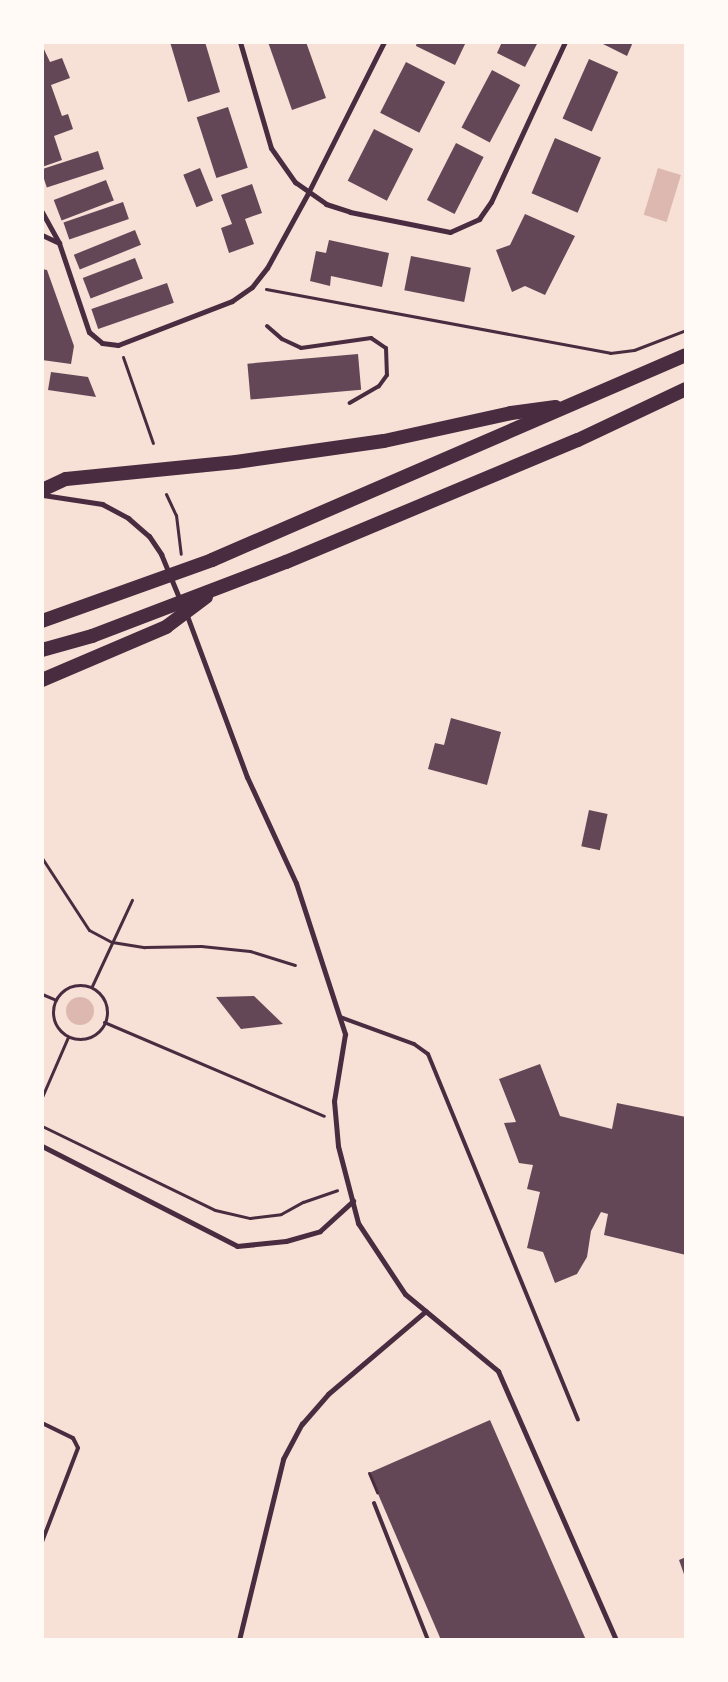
<!DOCTYPE html>
<html>
<head>
<meta charset="utf-8">
<style>
	body { margin:0 }
	#map { position:relative; width:728px; height:1682px; overflow:hidden; background:#f7e1d7; font-family:"DM Sans",sans-serif }
	div>[style] { position:absolute }
	[style*='--x'] { left:calc(var(--x)*1px); top:calc(var(--y)*1px); width:calc(var(--w)*1px); rotate:calc(var(--a)*1deg) }
	.water>* { inset:0; background:#dcb8b0; transform-origin:0 0 }
	.round { border-radius:50% }
	.building>* { inset:0; background:#644757; transform-origin:0 0 }
	.path>* { height:3px; margin:-1.5px; padding:0 1.5px; transform-origin:1.5px; border-radius:1.5px; background:#4a2c40 }
	.path>.ring { margin:-1.5px; padding:0; box-sizing:content-box; background:none; border:3px solid #4a2c40; border-radius:50% }
	.service>* { height:4px; margin:-2px; padding:0 2px; transform-origin:2px; border-radius:2px; background:#4a2c40 }
	.minor>* { height:5px; margin:-2.5px; padding:0 2.5px; transform-origin:2.5px; border-radius:2.5px; background:#4a2c40 }
	.trunk>* { height:14px; margin:-7px; padding:0 7px; transform-origin:7px; border-radius:7px; background:#4a2c40 }
	span { translate:-50% -50%; white-space:nowrap; text-align:center; line-height:1.15; -webkit-text-stroke:4px #fffaf5; paint-order:stroke }
	.frame { position:absolute; inset:0; border:44px solid #fffaf5; pointer-events:none }
</style>
</head>
<body>
<div id="map">
	<div class="water">
		<i style="left:658px;top:168px;width:24px;height:49px;rotate:17deg"></i>
		<i class="round" style="left:66px;top:997px;width:28px;height:28px"></i>
	</div>
	<div class="building">
		<i style="clip-path:polygon(170px 42px,205px 42px,220px 92px,188px 102px)"></i>
		<i style="clip-path:polygon(268px 42px,306px 42px,326px 98px,292px 110px)"></i>
		<i style="clip-path:polygon(417px 42px,466px 42px,455px 65px,416px 46px)"></i>
		<i style="clip-path:polygon(502px 42px,538px 42px,525px 67px,497px 53px)"></i>
		<i style="clip-path:polygon(599px 42px,633px 42px,627px 56px)"></i>
		<i style="clip-path:polygon(42px 45px,50px 62px,62px 58px,70px 78px,51px 85px,62px 116px,68px 114px,73px 129px,54px 136px,62px 160px,42px 167px)"></i>
		<i style="left:589px;top:59px;width:32px;height:65px;rotate:24deg"></i>
		<i style="left:406px;top:62px;width:44px;height:57px;rotate:27deg"></i>
		<i style="left:492px;top:70px;width:32px;height:65px;rotate:28deg"></i>
		<i style="left:228px;top:107px;width:64px;height:33px;rotate:72deg"></i>
		<i style="left:374px;top:129px;width:44px;height:58px;rotate:27deg"></i>
		<i style="left:555px;top:138px;width:50px;height:60px;rotate:23deg"></i>
		<i style="left:456px;top:143px;width:31px;height:64px;rotate:27deg"></i>
		<i style="left:98px;top:151px;width:19px;height:60px;rotate:72deg"></i>
		<i style="left:200px;top:168px;width:35px;height:18px;rotate:68deg"></i>
		<i style="left:106px;top:180px;width:22px;height:56px;rotate:69deg"></i>
		<i style="clip-path:polygon(252px 184px,262px 213px,245px 219px,254px 244px,229px 253px,221px 228px,232px 224px,221px 195px)"></i>
		<i style="left:123px;top:202px;width:18px;height:63px;rotate:71deg"></i>
		<i style="clip-path:polygon(525px 214px,575px 236px,545px 295px,525px 286px,512px 292px,496px 250px,510px 245px)"></i>
		<i style="left:135px;top:230px;width:16px;height:66px;rotate:68deg"></i>
		<i style="clip-path:polygon(329px 240px,389px 253px,382px 287px,331px 276px,330px 286px,310px 281px,316px 251px,326px 253px)"></i>
		<i style="left:411px;top:256px;width:61px;height:35px;rotate:11deg"></i>
		<i style="left:135px;top:258px;width:22px;height:56px;rotate:69deg"></i>
		<i style="clip-path:polygon(42px 269px,47px 270px,74px 346px,71px 364px,42px 360px)"></i>
		<i style="left:167px;top:283px;width:21px;height:80px;rotate:71deg"></i>
		<i style="left:358px;top:354px;width:36px;height:111px;rotate:85deg"></i>
		<i style="clip-path:polygon(51px 372px,88px 377px,96px 397px,48px 390px)"></i>
		<i style="clip-path:polygon(451px 718px,501px 732px,487px 785px,428px 769px,435px 743px,444px 745px)"></i>
		<i style="left:589px;top:810px;width:19px;height:37px;rotate:12deg"></i>
		<i style="clip-path:polygon(254px 996px,283px 1024px,241px 1029px,216px 997px)"></i>
		<i style="clip-path:polygon(540px 1064px,560px 1116px,612px 1129px,617px 1103px,686px 1117px,686px 1255px,604px 1235px,608px 1214px,601px 1212px,591px 1231px,587px 1257px,577px 1274px,555px 1283px,543px 1252px,527px 1248px,540px 1192px,527px 1189px,533px 1165px,519px 1163px,504px 1123px,516px 1122px,499px 1079px)"></i>
		<i style="clip-path:polygon(490px 1420px,586px 1640px,441px 1640px,369px 1473px)"></i>
		<i style="clip-path:polygon(686px 1557px,686px 1577px,685px 1577px,679px 1560px)"></i>
	</div>
	<div class="path">
		<i style="--x:266;--y:289;--w:350;--a:10.5"></i>
		<i style="--x:610;--y:353;--w:24;--a:-7"></i>
		<i style="--x:634;--y:350;--w:56;--a:-21"></i>
		<i style="--x:123;--y:357;--w:91;--a:70.8"></i>
		<i style="--x:166;--y:494;--w:23;--a:65"></i>
		<i style="--x:176;--y:515;--w:39;--a:83"></i>
		<i style="--x:42;--y:858;--w:86;--a:56.9"></i>
		<i style="--x:89;--y:930;--w:26;--a:28"></i>
		<i style="--x:112;--y:942;--w:33;--a:9"></i>
		<i style="--x:145;--y:947;--w:56;--a:-1"></i>
		<i style="--x:201;--y:946;--w:49;--a:5.8"></i>
		<i style="--x:250;--y:951;--w:47;--a:17.3"></i>
		<i class="ring" style="left:53px;top:985px;width:51px;height:51px"></i>
		<i style="--x:92;--y:986;--w:95;--a:-65.1"></i>
		<i style="--x:42;--y:994;--w:15;--a:23"></i>
		<i style="--x:104;--y:1022;--w:239;--a:23.1"></i>
		<i style="--x:42;--y:1097;--w:65;--a:-66.6"></i>
		<i style="--x:42;--y:1126;--w:192;--a:25.9"></i>
		<i style="--x:215;--y:1210;--w:36;--a:13"></i>
		<i style="--x:250;--y:1218;--w:31;--a:-7"></i>
		<i style="--x:281;--y:1214;--w:25;--a:-29"></i>
		<i style="--x:303;--y:1202;--w:36;--a:-19"></i>
		<i style="--x:369;--y:1473;--w:21;--a:67"></i>
	</div>
	<div class="service">
		<i style="--x:267;--y:326;--w:20;--a:41"></i>
		<i style="--x:282;--y:339;--w:21;--a:25"></i>
		<i style="--x:301;--y:348;--w:71;--a:-8.1"></i>
		<i style="--x:371;--y:338;--w:18;--a:34"></i>
		<i style="--x:386;--y:348;--w:27;--a:88"></i>
		<i style="--x:387;--y:375;--w:14;--a:126"></i>
		<i style="--x:379;--y:386;--w:34;--a:150"></i>
		<i style="--x:340;--y:1017;--w:79;--a:20"></i>
		<i style="--x:414;--y:1044;--w:17;--a:36"></i>
		<i style="--x:428;--y:1054;--w:395;--a:67.7"></i>
		<i style="--x:42;--y:1423;--w:34;--a:26"></i>
		<i style="--x:73;--y:1438;--w:11;--a:63"></i>
		<i style="--x:78;--y:1448;--w:101;--a:111"></i>
		<i style="--x:374;--y:1503;--w:147;--a:68.5"></i>
	</div>
	<div class="minor">
		<i style="--x:240;--y:42;--w:110;--a:73.7"></i>
		<i style="--x:271;--y:148;--w:42;--a:54.8"></i>
		<i style="--x:295;--y:182;--w:38;--a:35"></i>
		<i style="--x:326;--y:204;--w:25;--a:18"></i>
		<i style="--x:350;--y:212;--w:102;--a:11.3"></i>
		<i style="--x:450;--y:232;--w:32;--a:-24"></i>
		<i style="--x:479;--y:219;--w:21;--a:-55"></i>
		<i style="--x:491;--y:202;--w:176;--a:-65.2"></i>
		<i style="--x:42;--y:212;--w:35;--a:61"></i>
		<i style="--x:59;--y:243;--w:94;--a:71.4"></i>
		<i style="--x:89;--y:332;--w:17;--a:40"></i>
		<i style="--x:102;--y:343;--w:16;--a:7"></i>
		<i style="--x:118;--y:345;--w:122;--a:-21.1"></i>
		<i style="--x:232;--y:301;--w:24;--a:-35"></i>
		<i style="--x:252;--y:287;--w:24;--a:-52"></i>
		<i style="--x:267;--y:268;--w:85;--a:-61.3"></i>
		<i style="--x:308;--y:193;--w:169;--a:-63.3"></i>
		<i style="--x:42;--y:235;--w:19;--a:25"></i>
		<i style="--x:43;--y:495;--w:60;--a:8.7"></i>
		<i style="--x:102;--y:504;--w:30;--a:28"></i>
		<i style="--x:128;--y:518;--w:28;--a:41"></i>
		<i style="--x:149;--y:536;--w:22;--a:56"></i>
		<i style="--x:161;--y:554;--w:50;--a:67.6"></i>
		<i style="--x:186;--y:613;--w:175;--a:69.6"></i>
		<i style="--x:247;--y:777;--w:117;--a:65.2"></i>
		<i style="--x:296;--y:883;--w:159;--a:72"></i>
		<i style="--x:345;--y:1034;--w:68;--a:99.3"></i>
		<i style="--x:334;--y:1101;--w:45;--a:84.9"></i>
		<i style="--x:338;--y:1146;--w:80;--a:75.4"></i>
		<i style="--x:358;--y:1223;--w:85;--a:56.5"></i>
		<i style="--x:405;--y:1294;--w:121;--a:39.6"></i>
		<i style="--x:498;--y:1371;--w:294;--a:66.3"></i>
		<i style="--x:42;--y:1146;--w:219;--a:27.1"></i>
		<i style="--x:237;--y:1246;--w:49;--a:-5.8"></i>
		<i style="--x:286;--y:1241;--w:35;--a:-16"></i>
		<i style="--x:320;--y:1231;--w:45;--a:-42.3"></i>
		<i style="--x:239;--y:1640;--w:186;--a:-76.3"></i>
		<i style="--x:283;--y:1459;--w:40;--a:-62"></i>
		<i style="--x:302;--y:1424;--w:40;--a:-49"></i>
		<i style="--x:328;--y:1394;--w:128;--a:-40.3"></i>
	</div>
	<div class="trunk">
		<i style="--x:42;--y:490;--w:26;--a:-25"></i>
		<i style="--x:66;--y:479;--w:171;--a:-5.7"></i>
		<i style="--x:236;--y:462;--w:149;--a:-8.1"></i>
		<i style="--x:384;--y:441;--w:130;--a:-12.4"></i>
		<i style="--x:511;--y:413;--w:45;--a:-7.6"></i>
		<i style="--x:42;--y:621;--w:181;--a:-19.7"></i>
		<i style="--x:212;--y:560;--w:516;--a:-23.39"></i>
		<i style="--x:42;--y:650;--w:52;--a:-15.6"></i>
		<i style="--x:92;--y:636;--w:208;--a:-20.9"></i>
		<i style="--x:286;--y:562;--w:316;--a:-22.7"></i>
		<i style="--x:578;--y:440;--w:119;--a:-25.3"></i>
		<i style="--x:42;--y:680;--w:135;--a:-23.1"></i>
		<i style="--x:166;--y:627;--w:50;--a:-36.9"></i>
	</div>
	<div class="frame"></div>
</div>
</body>
</html>
